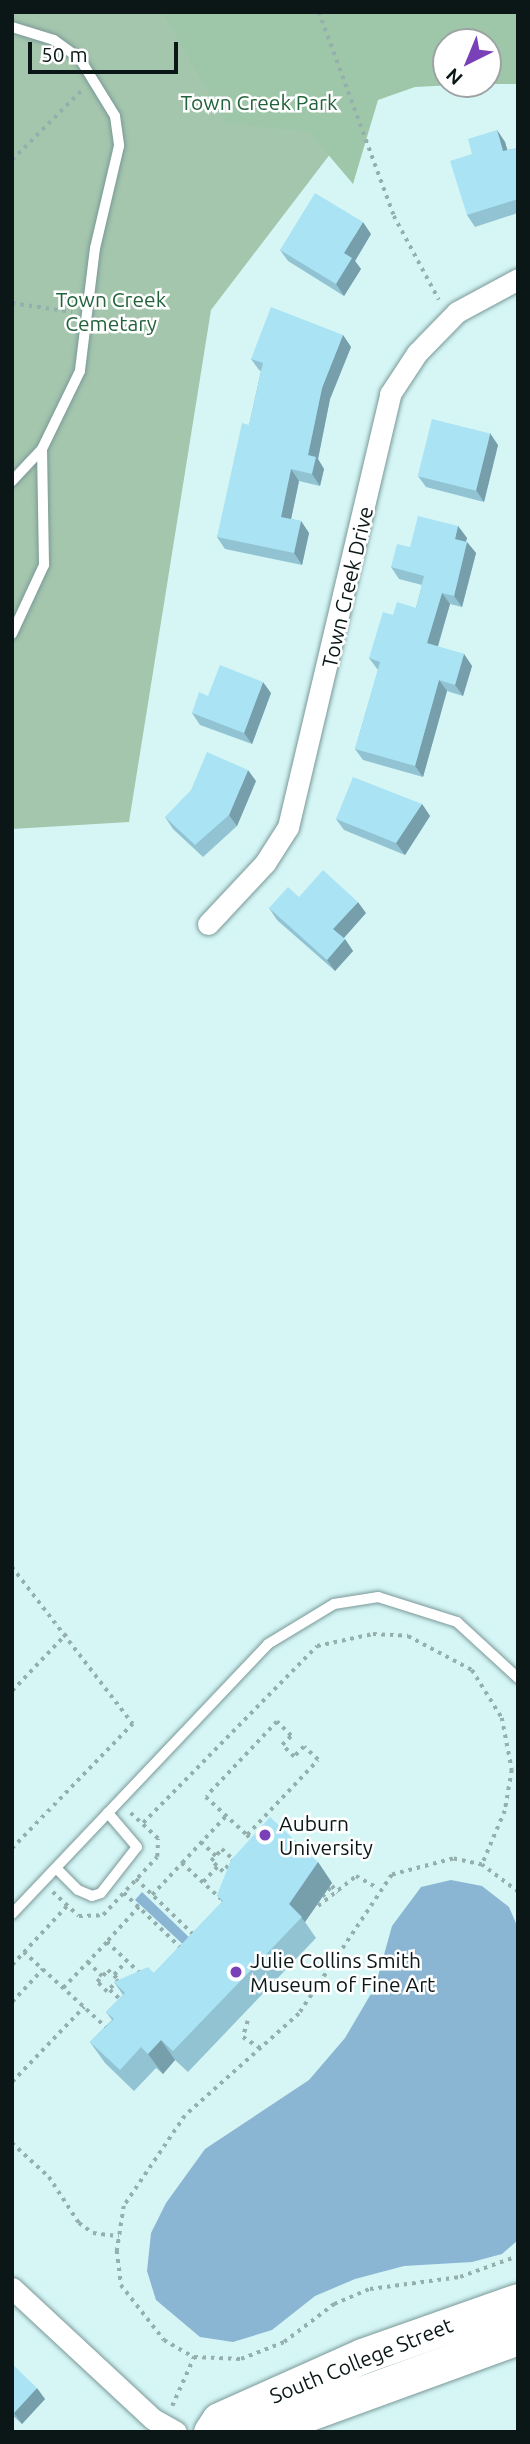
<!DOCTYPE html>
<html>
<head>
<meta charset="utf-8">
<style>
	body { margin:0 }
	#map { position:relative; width:530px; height:2444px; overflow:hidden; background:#d6f6f6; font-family:Ubuntu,sans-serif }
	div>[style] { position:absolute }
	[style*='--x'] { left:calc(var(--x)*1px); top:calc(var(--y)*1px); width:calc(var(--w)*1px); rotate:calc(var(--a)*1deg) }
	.green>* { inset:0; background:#a4c6ad }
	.forest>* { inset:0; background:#9dc7a8 }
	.water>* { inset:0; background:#8ab6d3 }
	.path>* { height:3.5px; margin-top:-1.75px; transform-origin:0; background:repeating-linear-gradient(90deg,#95aeae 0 3.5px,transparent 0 8.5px) }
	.roads { filter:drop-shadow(0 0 2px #7a9898) drop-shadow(0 0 2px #7a9898) }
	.service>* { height:10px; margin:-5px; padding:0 5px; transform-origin:5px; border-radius:5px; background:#fff }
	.minor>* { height:21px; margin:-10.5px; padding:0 10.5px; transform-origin:10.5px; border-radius:10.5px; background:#fff }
	.primary>* { height:35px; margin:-17.5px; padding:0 17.5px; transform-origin:17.5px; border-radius:17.5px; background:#fff }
	.wall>* { inset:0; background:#92c3d2 }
	.shaded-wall>* { inset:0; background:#779fab }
	.building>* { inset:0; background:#aae3f4; transform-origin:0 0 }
	.dots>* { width:19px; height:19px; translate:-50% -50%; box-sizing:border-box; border:4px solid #fff; border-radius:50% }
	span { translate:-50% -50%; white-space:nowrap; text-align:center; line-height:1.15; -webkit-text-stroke:5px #fff; paint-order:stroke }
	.park-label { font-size:21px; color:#23633c }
	.street-label { font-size:21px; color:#0b1717 }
	.poi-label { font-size:21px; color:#0b1717 }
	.left { translate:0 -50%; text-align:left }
	.frame { position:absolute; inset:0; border:14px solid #0b1717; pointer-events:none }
	.north { position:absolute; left:432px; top:28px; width:70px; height:70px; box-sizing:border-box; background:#fff; border:2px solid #9da2a2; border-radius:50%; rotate:223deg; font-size:19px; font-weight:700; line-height:28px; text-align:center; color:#0b1717 }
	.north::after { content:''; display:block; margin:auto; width:24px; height:32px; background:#7940b7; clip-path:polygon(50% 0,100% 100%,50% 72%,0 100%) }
	.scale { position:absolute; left:28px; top:42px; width:150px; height:32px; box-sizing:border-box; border:4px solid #0b1717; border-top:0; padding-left:9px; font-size:21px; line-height:24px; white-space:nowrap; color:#0b1717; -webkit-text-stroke:5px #fff; paint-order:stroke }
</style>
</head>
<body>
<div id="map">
	<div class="green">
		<i style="clip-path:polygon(12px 12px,518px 12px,488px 42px,446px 42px,392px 73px,211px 310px,129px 822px,12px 829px)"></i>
	</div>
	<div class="forest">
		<i style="clip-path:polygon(162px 12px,518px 12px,518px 84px,488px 84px,488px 42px,446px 42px,446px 84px,473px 84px,415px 87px,378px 100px,353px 184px,309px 132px,226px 123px)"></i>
	</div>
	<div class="water">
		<i style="clip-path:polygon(451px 1880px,482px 1886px,509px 1907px,518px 1928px,518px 2240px,502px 2254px,472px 2262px,404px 2266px,355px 2279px,315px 2296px,272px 2330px,233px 2342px,200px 2337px,156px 2300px,147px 2271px,151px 2233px,166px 2203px,205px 2149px,309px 2080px,345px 2038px,375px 1987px,392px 1926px,421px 1887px)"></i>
		<i style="clip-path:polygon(142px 1892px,193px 1941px,187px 1948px,135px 1900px)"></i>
	</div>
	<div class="path">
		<i style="--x:101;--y:12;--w:13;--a:0"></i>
		<i style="--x:319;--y:12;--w:217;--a:69.8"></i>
		<i style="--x:394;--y:216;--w:95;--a:61.8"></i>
		<i style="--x:12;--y:160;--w:99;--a:-45"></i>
		<i style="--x:12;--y:303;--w:61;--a:8.5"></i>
		<i style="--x:12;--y:1567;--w:198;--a:52.4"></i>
		<i style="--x:133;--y:1724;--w:174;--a:134.1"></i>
		<i style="--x:12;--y:1691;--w:79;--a:-46.5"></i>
		<i style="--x:143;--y:1823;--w:248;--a:-45.5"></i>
		<i style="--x:317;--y:1646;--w:57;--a:-12.1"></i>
		<i style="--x:373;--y:1634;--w:35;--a:3"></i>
		<i style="--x:408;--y:1636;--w:72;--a:28"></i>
		<i style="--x:472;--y:1670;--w:57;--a:58"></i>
		<i style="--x:502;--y:1718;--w:53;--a:79.1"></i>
		<i style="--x:512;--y:1770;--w:42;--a:99.7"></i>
		<i style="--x:505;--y:1811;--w:59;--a:113.1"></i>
		<i style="--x:247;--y:1835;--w:103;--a:-46.6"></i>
		<i style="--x:318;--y:1760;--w:19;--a:-137"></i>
		<i style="--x:304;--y:1747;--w:14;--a:135"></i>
		<i style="--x:294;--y:1757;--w:17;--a:-135"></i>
		<i style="--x:282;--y:1745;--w:13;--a:-45"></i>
		<i style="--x:291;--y:1736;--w:20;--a:-135"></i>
		<i style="--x:277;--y:1722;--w:103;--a:133.4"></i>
		<i style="--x:206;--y:1797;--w:56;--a:42.8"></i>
		<i style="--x:247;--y:1835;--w:7;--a:45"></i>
		<i style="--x:201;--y:1842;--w:21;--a:43"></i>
		<i style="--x:222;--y:1849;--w:16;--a:43"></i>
		<i style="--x:234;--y:1860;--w:16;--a:133"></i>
		<i style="--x:223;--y:1872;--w:16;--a:-137"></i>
		<i style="--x:211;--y:1861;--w:16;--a:-47"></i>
		<i style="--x:182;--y:1863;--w:64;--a:-46.9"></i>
		<i style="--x:136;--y:1879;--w:82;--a:44"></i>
		<i style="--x:203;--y:1882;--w:21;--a:-47"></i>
		<i style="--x:53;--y:1892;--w:35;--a:43"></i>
		<i style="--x:79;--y:1916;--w:24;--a:-2"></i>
		<i style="--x:103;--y:1915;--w:79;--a:-47"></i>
		<i style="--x:157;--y:1857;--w:18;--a:-87"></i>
		<i style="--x:158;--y:1839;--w:38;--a:-137"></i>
		<i style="--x:518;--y:1892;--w:45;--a:-143.1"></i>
		<i style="--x:482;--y:1865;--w:30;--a:-168"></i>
		<i style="--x:453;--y:1859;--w:63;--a:165.3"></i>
		<i style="--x:392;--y:1875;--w:167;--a:123.8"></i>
		<i style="--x:299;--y:2014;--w:153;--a:138.2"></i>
		<i style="--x:185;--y:2116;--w:109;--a:124.1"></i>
		<i style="--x:124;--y:2206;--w:46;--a:98.8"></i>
		<i style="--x:117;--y:2251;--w:34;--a:83"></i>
		<i style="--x:121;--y:2285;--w:70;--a:52"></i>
		<i style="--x:164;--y:2340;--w:34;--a:30"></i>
		<i style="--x:194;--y:2357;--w:47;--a:2.4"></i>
		<i style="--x:241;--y:2359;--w:46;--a:-21.6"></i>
		<i style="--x:284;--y:2342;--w:63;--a:-37.2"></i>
		<i style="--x:334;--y:2304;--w:39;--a:-23"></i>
		<i style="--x:370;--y:2289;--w:91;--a:-7.6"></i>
		<i style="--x:460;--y:2277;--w:62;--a:-19.9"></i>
		<i style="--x:124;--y:1893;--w:79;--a:44"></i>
		<i style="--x:152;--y:1895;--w:44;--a:-46.8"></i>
		<i style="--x:182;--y:1863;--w:53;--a:42.7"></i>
		<i style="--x:322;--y:1897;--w:15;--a:-48"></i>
		<i style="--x:332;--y:1886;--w:9;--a:49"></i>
		<i style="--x:318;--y:1906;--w:48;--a:-38.3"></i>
		<i style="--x:356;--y:1876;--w:25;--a:29"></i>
		<i style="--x:139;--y:1907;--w:47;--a:132.4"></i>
		<i style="--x:107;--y:1942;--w:45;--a:43.2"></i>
		<i style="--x:24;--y:1952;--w:115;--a:42.5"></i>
		<i style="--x:88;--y:1962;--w:20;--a:45"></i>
		<i style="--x:12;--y:1965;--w:82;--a:-47"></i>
		<i style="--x:108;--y:1970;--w:15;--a:42"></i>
		<i style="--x:119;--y:1980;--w:17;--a:135"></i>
		<i style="--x:107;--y:1992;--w:14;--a:-135"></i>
		<i style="--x:97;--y:1982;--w:16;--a:-47"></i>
		<i style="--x:114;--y:1975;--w:18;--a:-49"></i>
		<i style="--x:63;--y:1988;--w:64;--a:-46.3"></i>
		<i style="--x:110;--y:1990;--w:15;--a:42"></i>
		<i style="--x:12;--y:2002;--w:45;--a:-46.8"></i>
		<i style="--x:248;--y:2021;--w:17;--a:107"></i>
		<i style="--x:243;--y:2037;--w:24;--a:33"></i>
		<i style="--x:12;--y:2082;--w:104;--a:-46.2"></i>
		<i style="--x:12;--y:2143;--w:50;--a:42.6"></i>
		<i style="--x:49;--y:2177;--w:55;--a:56.9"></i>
		<i style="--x:79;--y:2223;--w:17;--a:36"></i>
		<i style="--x:93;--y:2233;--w:26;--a:7"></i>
		<i style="--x:172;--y:2406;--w:54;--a:-65.8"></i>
	</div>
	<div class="roads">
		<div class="service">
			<i style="--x:12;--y:27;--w:44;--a:17.2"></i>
			<i style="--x:54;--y:40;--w:32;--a:36"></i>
			<i style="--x:80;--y:59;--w:67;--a:58.4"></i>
			<i style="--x:115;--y:116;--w:30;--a:82"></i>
			<i style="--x:119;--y:146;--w:105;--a:103.2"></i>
			<i style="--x:95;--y:248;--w:124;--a:97"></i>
			<i style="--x:80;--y:371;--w:87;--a:116"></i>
			<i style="--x:42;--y:449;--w:116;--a:89"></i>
			<i style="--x:44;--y:565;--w:76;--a:114.9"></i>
			<i style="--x:12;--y:481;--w:44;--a:-46.8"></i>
			<i style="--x:56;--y:1868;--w:31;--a:45"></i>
			<i style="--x:78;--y:1890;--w:15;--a:23"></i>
			<i style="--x:92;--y:1896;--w:9;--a:-18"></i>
			<i style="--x:101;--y:1893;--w:58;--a:-52"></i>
			<i style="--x:137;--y:1847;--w:45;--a:-130.5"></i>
			<i style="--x:12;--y:1914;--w:372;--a:-46.5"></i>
			<i style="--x:268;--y:1644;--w:77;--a:-31.2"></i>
			<i style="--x:334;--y:1604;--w:45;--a:-9"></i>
			<i style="--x:378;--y:1597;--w:83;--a:17.6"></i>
			<i style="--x:457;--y:1622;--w:83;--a:42.6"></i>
		</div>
		<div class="minor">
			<i style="--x:208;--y:924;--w:83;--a:-46.9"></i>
			<i style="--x:265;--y:863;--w:43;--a:-57.4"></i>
			<i style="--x:288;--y:827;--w:445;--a:-76.7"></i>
			<i style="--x:390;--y:394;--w:49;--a:-56.6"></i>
			<i style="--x:417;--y:353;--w:57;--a:-45.7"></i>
			<i style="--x:457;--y:312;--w:69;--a:-28.4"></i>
			<i style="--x:12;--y:2288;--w:192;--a:42.9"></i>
			<i style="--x:153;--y:2419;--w:26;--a:29"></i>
		</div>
		<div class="primary">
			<i style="--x:211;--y:2432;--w:14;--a:-56"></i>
			<i style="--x:219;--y:2420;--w:157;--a:-24.1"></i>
			<i style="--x:362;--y:2356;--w:165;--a:-19.4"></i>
			<i style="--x:257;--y:2432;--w:278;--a:-20"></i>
		</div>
	</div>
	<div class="wall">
		<i style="clip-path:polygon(497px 130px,505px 142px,507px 150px,518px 148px,518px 213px,475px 227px,467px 215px,472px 154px)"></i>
		<i style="clip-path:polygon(371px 234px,355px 261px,361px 269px,344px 296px,288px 261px,280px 250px)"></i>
		<i style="clip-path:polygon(343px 335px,351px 347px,330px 399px,318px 459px,324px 469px,320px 486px,299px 481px,291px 519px,301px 521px,309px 533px,302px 565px,225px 549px,217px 537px,249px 425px,261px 371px,259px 370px,251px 359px)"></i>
		<i style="clip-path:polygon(498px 445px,484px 502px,426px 487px,418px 476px)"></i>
		<i style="clip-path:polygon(458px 526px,467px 538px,466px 541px,476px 553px,462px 607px,450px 604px,438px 647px,464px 654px,472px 666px,463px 696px,447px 691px,423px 777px,363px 760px,355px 749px,378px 670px,369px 658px,393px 615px,416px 608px,422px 585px,399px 579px,391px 567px)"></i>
		<i style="clip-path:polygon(271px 693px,252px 744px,200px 725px,192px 713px,208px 696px)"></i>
		<i style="clip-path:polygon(256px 781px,237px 826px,203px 857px,173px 829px,165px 817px)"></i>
		<i style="clip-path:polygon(422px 804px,430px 816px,405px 855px,344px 830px,336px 819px)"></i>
		<i style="clip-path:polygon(299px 897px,366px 913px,344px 938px,353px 951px,335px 971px,277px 920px,269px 908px)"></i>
		<i style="clip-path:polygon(318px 1862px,332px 1883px,305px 1922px,316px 1938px,188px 2072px,175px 2060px,163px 2074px,156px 2068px,134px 2091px,105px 2063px,90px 2042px,112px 2020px,106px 2012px,123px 1995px,114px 1982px,154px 1973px,222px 1902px,217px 1895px)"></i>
		<i style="clip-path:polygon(12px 2364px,45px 2399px,22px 2424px,12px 2415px)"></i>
	</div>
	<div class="shaded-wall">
		<i style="clip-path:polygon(497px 130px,505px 142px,511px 162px,503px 151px)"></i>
		<i style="clip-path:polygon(363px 222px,371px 234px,355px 261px,361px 269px,344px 296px,336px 284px,344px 253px)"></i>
		<i style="clip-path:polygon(343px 335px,351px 347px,330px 399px,318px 459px,324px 469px,320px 486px,312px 474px,308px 455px,322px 388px)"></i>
		<i style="clip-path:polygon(490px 433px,498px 445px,484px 502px,476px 490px)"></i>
		<i style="clip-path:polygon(291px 469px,299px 481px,289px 529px,281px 517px)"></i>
		<i style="clip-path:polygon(301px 521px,309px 533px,302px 565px,294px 553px)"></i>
		<i style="clip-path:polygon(458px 526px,467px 538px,463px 550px,455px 539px)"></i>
		<i style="clip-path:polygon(467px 542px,476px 553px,462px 607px,454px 596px)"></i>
		<i style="clip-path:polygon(442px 593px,450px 604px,435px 655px,427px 643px)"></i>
		<i style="clip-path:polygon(464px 654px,472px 666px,463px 696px,455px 685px)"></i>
		<i style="clip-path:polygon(439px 680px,447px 691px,423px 777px,415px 766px)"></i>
		<i style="clip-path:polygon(263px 682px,271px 693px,252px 744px,244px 733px)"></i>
		<i style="clip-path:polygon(248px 770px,256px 781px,237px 826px,229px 815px)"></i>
		<i style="clip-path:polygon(422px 804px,430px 816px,405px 855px,396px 843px)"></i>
		<i style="clip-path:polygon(358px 902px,366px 913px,341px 941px,333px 929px)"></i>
		<i style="clip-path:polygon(345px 939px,353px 951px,335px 971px,327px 960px)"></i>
		<i style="clip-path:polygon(318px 1862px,332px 1883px,305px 1922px,289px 1904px)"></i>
		<i style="clip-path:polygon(161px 2040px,175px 2060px,163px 2074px,148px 2054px)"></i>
		<i style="clip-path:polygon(37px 2388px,45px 2399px,22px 2424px,14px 2413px)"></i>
	</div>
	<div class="building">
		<i style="clip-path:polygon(497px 130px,503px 151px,518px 148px,518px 199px,467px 215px,450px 161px,472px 154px,468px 139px)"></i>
		<i style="clip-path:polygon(315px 193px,363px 222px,344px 253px,352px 258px,336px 284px,280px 250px)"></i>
		<i style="clip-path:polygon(271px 307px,343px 335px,322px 388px,308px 455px,316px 457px,312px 474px,291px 469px,281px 517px,301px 521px,294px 553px,217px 537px,242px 423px,249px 425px,263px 363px,251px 359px)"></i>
		<i style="left:432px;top:419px;width:60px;height:59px;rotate:14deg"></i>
		<i style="clip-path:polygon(418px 516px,458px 526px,455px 539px,467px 542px,454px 596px,442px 593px,427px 643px,464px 654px,455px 685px,439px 680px,415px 766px,355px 749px,380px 662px,369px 658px,383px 612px,393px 615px,397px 602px,416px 608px,424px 576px,391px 567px,397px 544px,410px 547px)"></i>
		<i style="clip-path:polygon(220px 665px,263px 682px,244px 733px,192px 713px,199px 692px,208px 696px)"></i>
		<i style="clip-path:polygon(207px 752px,248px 770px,229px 815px,195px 845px,165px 817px,191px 790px)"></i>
		<i style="clip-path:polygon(353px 777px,422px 804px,396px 843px,336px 819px)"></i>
		<i style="clip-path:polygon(323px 870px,358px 902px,333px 929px,345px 939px,327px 960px,269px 908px,288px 887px,299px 897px)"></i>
		<i style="clip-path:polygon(270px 1817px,318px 1862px,289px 1904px,302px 1917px,173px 2051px,161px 2040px,148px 2054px,141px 2047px,120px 2070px,90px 2042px,114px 2019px,106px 2012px,125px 1993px,114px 1982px,148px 1967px,154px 1973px,223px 1901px,217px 1895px,231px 1860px)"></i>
		<i style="clip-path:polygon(12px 2364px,37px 2388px,14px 2413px,12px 2412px)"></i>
	</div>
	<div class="dots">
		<i style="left:265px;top:1835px;background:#7940b7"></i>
		<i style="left:236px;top:1972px;background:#7940b7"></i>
	</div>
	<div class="park-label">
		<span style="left:259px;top:102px">Town Creek Park</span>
		<span style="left:111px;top:311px">Town Creek<br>Cemetary</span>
	</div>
	<div class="street-label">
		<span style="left:347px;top:587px;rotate:-77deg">Town Creek Drive</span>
		<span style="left:361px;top:2360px;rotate:-22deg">South College Street</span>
	</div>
	<div class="poi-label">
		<span class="left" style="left:279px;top:1835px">Auburn<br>University</span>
		<span class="left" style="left:250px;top:1972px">Julie Collins Smith<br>Museum of Fine Art</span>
	</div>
	<div class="frame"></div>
	<div class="north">N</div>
	<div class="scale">50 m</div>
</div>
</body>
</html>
